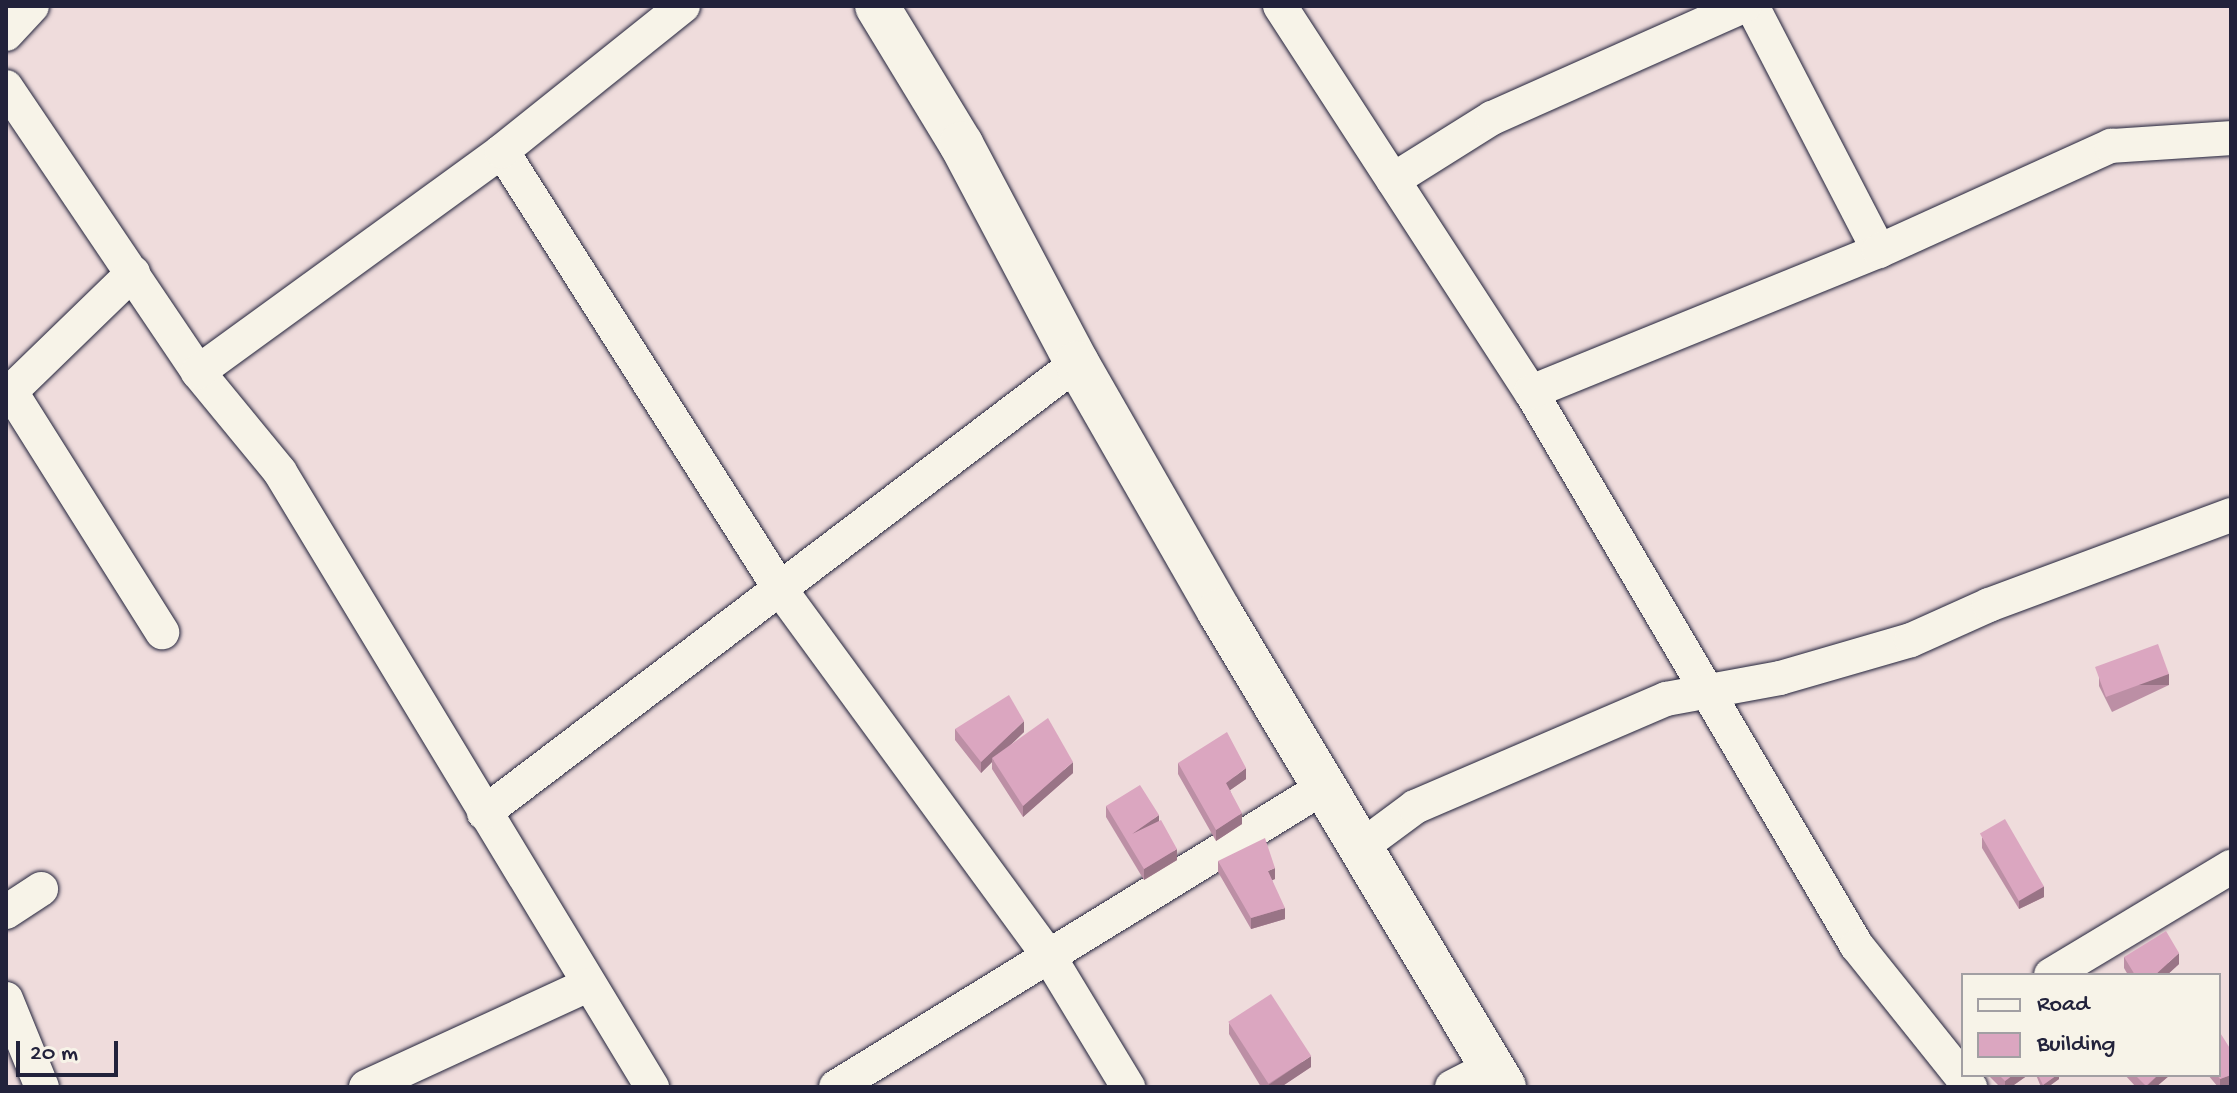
<!DOCTYPE html>
<html>
<head>
<meta charset="utf-8">
<style>
	body { margin:0 }
	#map { position:relative; width:2237px; height:1093px; overflow:hidden; background:#efdcdc; font-family:"Gochi Hand",sans-serif }
	div>[style] { position:absolute }
	[style*='--x'] { left:calc(var(--x)*1px); top:calc(var(--y)*1px); width:calc(var(--w)*1px); rotate:calc(var(--a)*1deg) }
	.roads { filter:drop-shadow(0 0 2px #22223b) drop-shadow(0 0 2px #22223b) }
	.street>* { height:34px; margin:-17px; padding:0 17px; transform-origin:17px; border-radius:17px; background:#f7f3e8 }
	.secondary>* { height:44px; margin:-22px; padding:0 22px; transform-origin:22px; border-radius:22px; background:#f7f3e8 }
	.wall>* { inset:0; background:#bc8fa5 }
	.shaded-wall>* { inset:0; background:#997486; transform-origin:0 0 }
	.building>* { inset:0; background:#dba6c0; transform-origin:0 0 }
	span { translate:-50% -50%; white-space:nowrap; text-align:center; line-height:1.15; -webkit-text-stroke:7px #f7f3e8; paint-order:stroke }
	.frame { position:absolute; inset:0; border:8px solid #22223b; pointer-events:none }
	.legend { position:absolute; left:1961px; top:973px; width:260px; height:104px; box-sizing:border-box; background:#f7f3e8; border:2px solid #a29fa3; margin:0; padding:10px 14px; list-style:none; font-size:24px; color:#22223b }
	.legend li { display:flex; align-items:center; gap:16px; height:40px }
	.legend b { width:40px; border:2px solid #a29fa3 }
	.scale { position:absolute; left:16px; top:1041px; width:102px; height:36px; box-sizing:border-box; border:4px solid #22223b; border-top:0; padding-left:10px; font-size:24px; line-height:28px; white-space:nowrap; color:#22223b; -webkit-text-stroke:6px #f7f3e8; paint-order:stroke }
</style>
</head>
<body>
<div id="map">
	<div class="roads">
		<div class="street">
			<i style="--x:1280;--y:6;--w:460;--a:57"></i>
			<i style="--x:1531;--y:392;--w:643;--a:59.53"></i>
			<i style="--x:1857;--y:946;--w:181;--a:51.3"></i>
			<i style="--x:1752;--y:6;--w:276;--a:62.6"></i>
			<i style="--x:6;--y:34;--w:38;--a:-47"></i>
			<i style="--x:6;--y:87;--w:344;--a:56"></i>
			<i style="--x:198;--y:372;--w:129;--a:50.6"></i>
			<i style="--x:280;--y:472;--w:719;--a:58.83"></i>
			<i style="--x:502;--y:151;--w:519;--a:57.6"></i>
			<i style="--x:780;--y:589;--w:457;--a:53.8"></i>
			<i style="--x:1050;--y:958;--w:151;--a:58.8"></i>
			<i style="--x:1393;--y:180;--w:117;--a:-32.1"></i>
			<i style="--x:1492;--y:118;--w:276;--a:-24"></i>
			<i style="--x:198;--y:372;--w:376;--a:-36"></i>
			<i style="--x:502;--y:151;--w:232;--a:-38.7"></i>
			<i style="--x:11;--y:392;--w:284;--a:57.8"></i>
			<i style="--x:1531;--y:392;--w:375;--a:-22.1"></i>
			<i style="--x:1879;--y:251;--w:255;--a:-24.4"></i>
			<i style="--x:2111;--y:146;--w:120;--a:-3.8"></i>
			<i style="--x:6;--y:396;--w:177;--a:-44.1"></i>
			<i style="--x:484;--y:813;--w:744;--a:-37.19"></i>
			<i style="--x:1361;--y:847;--w:67;--a:-36.5"></i>
			<i style="--x:1415;--y:807;--w:273;--a:-23.3"></i>
			<i style="--x:1666;--y:699;--w:116;--a:-10.4"></i>
			<i style="--x:1780;--y:678;--w:136;--a:-16.2"></i>
			<i style="--x:1911;--y:640;--w:85;--a:-24.2"></i>
			<i style="--x:1989;--y:605;--w:258;--a:-20.4"></i>
			<i style="--x:6;--y:912;--w:42;--a:-33.3"></i>
			<i style="--x:2051;--y:975;--w:210;--a:-31"></i>
			<i style="--x:6;--y:999;--w:95;--a:67.8"></i>
			<i style="--x:366;--y:1087;--w:244;--a:-24.7"></i>
			<i style="--x:836;--y:1087;--w:573;--a:-31.58"></i>
			<i style="--x:1452;--y:1087;--w:42;--a:-27.2"></i>
		</div>
		<div class="secondary">
			<i style="--x:877;--y:6;--w:162;--a:58.7"></i>
			<i style="--x:961;--y:144;--w:248;--a:62.1"></i>
			<i style="--x:1077;--y:363;--w:286;--a:60.2"></i>
			<i style="--x:1219;--y:611;--w:555;--a:59.09"></i>
		</div>
	</div>
	<div class="wall">
		<i style="clip-path:polygon(2231px 574px,2231px 592px,2229px 586px,2229px 575px)"></i>
		<i style="clip-path:polygon(2099px 675px,2169px 685px,2112px 712px,2099px 686px)"></i>
		<i style="clip-path:polygon(955px 729px,1024px 732px,1007px 748px,1073px 773px,1023px 817px,992px 769px,992px 762px,981px 773px,955px 740px)"></i>
		<i style="clip-path:polygon(1178px 763px,1246px 779px,1230px 790px,1242px 824px,1216px 841px,1178px 774px)"></i>
		<i style="clip-path:polygon(1106px 806px,1159px 821px,1177px 860px,1144px 880px,1106px 817px)"></i>
		<i style="clip-path:polygon(1982px 837px,2044px 897px,2019px 909px,1982px 848px)"></i>
		<i style="clip-path:polygon(1218px 861px,1275px 879px,1272px 880px,1285px 919px,1251px 929px,1218px 872px)"></i>
		<i style="clip-path:polygon(2124px 957px,2179px 964px,2167px 975px,2128px 975px,2124px 968px)"></i>
		<i style="clip-path:polygon(1229px 1023px,1311px 1067px,1281px 1087px,1261px 1087px,1229px 1034px)"></i>
		<i style="clip-path:polygon(2231px 1050px,2231px 1086px,2218px 1087px,2208px 1075px,2219px 1075px)"></i>
		<i style="clip-path:polygon(1988px 1075px,2028px 1075px,2011px 1087px,2000px 1087px)"></i>
		<i style="clip-path:polygon(2036px 1075px,2059px 1075px,2059px 1079px,2048px 1087px,2041px 1087px)"></i>
		<i style="clip-path:polygon(2125px 1075px,2170px 1075px,2156px 1087px,2136px 1087px)"></i>
	</div>
	<div class="shaded-wall">
		<i style="left:2169px;top:674px;width:11px;height:63px;rotate:90deg"></i>
		<i style="clip-path:polygon(1024px 721px,1024px 732px,994px 761px,992px 758px,992px 762px,981px 773px,981px 762px)"></i>
		<i style="clip-path:polygon(1073px 762px,1073px 773px,1023px 817px,1023px 806px)"></i>
		<i style="clip-path:polygon(1246px 768px,1246px 779px,1226px 793px,1226px 783px)"></i>
		<i style="clip-path:polygon(1242px 813px,1242px 824px,1216px 841px,1216px 830px)"></i>
		<i style="clip-path:polygon(1159px 815px,1159px 826px,1132px 834px)"></i>
		<i style="clip-path:polygon(1177px 849px,1177px 860px,1144px 880px,1144px 869px)"></i>
		<i style="clip-path:polygon(1275px 868px,1275px 879px,1268px 882px,1268px 871px)"></i>
		<i style="clip-path:polygon(2044px 886px,2044px 897px,2019px 909px,2019px 898px)"></i>
		<i style="clip-path:polygon(1285px 908px,1285px 919px,1251px 929px,1251px 918px)"></i>
		<i style="clip-path:polygon(2179px 953px,2179px 964px,2167px 975px,2155px 975px)"></i>
		<i style="clip-path:polygon(1311px 1056px,1311px 1067px,1281px 1087px,1267px 1087px,1267px 1086px)"></i>
		<i style="clip-path:polygon(2013px 1075px,2028px 1075px,2011px 1087px,2005px 1087px,2005px 1081px)"></i>
		<i style="clip-path:polygon(2057px 1075px,2059px 1075px,2059px 1079px,2048px 1087px,2043px 1087px,2043px 1085px)"></i>
		<i style="clip-path:polygon(2158px 1075px,2170px 1075px,2156px 1087px,2146px 1087px)"></i>
		<i style="clip-path:polygon(2231px 1075px,2231px 1086px,2220px 1087px,2220px 1079px)"></i>
	</div>
	<div class="building">
		<i style="left:2158px;top:644px;width:32px;height:67px;rotate:70deg"></i>
		<i style="clip-path:polygon(1009px 695px,1024px 721px,981px 762px,955px 729px)"></i>
		<i style="clip-path:polygon(1048px 718px,1073px 762px,1023px 806px,992px 758px)"></i>
		<i style="clip-path:polygon(1227px 732px,1246px 768px,1226px 783px,1242px 813px,1216px 830px,1178px 763px)"></i>
		<i style="clip-path:polygon(1140px 785px,1159px 815px,1132px 834px,1161px 820px,1177px 849px,1144px 869px,1106px 806px)"></i>
		<i style="left:2005px;top:819px;width:78px;height:29px;rotate:60deg"></i>
		<i style="clip-path:polygon(1265px 838px,1275px 868px,1268px 871px,1285px 908px,1251px 918px,1218px 861px)"></i>
		<i style="clip-path:polygon(2166px 931px,2179px 953px,2155px 975px,2135px 975px,2124px 957px)"></i>
		<i style="left:1271px;top:994px;width:74px;height:51px;rotate:57deg"></i>
		<i style="clip-path:polygon(2219px 1031px,2231px 1050px,2231px 1075px,2220px 1079px,2217px 1075px,2219px 1075px)"></i>
		<i style="clip-path:polygon(1999px 1075px,2013px 1075px,2005px 1081px)"></i>
		<i style="clip-path:polygon(2038px 1075px,2057px 1075px,2043px 1085px)"></i>
		<i style="clip-path:polygon(2135px 1075px,2158px 1075px,2146px 1086px)"></i>
	</div>
	<div class="frame"></div>
	<ul class="legend">
	<li><b style="height:10px;background:#f7f3e8"></b>Road</li>
	<li><b style="height:22px;background:#dba6c0"></b>Building</li>
	</ul>
	<div class="scale">20 m</div>
</div>
</body>
</html>
